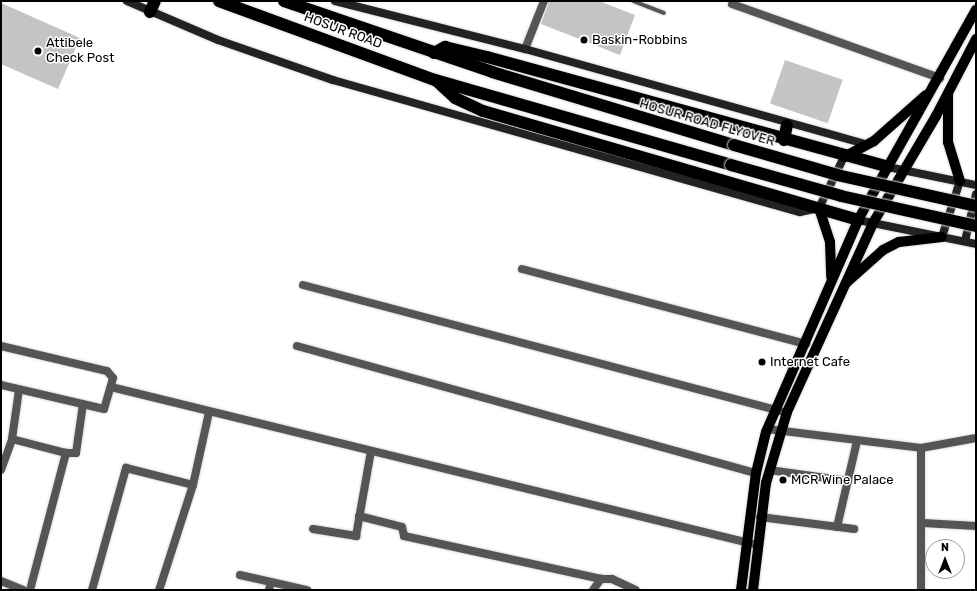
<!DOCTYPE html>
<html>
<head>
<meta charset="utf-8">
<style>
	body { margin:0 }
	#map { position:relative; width:977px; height:591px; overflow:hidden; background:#fff; font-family:Rubik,sans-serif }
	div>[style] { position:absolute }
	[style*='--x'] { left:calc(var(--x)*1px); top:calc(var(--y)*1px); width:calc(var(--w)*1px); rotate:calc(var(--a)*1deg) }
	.building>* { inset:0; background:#c4c4c4; transform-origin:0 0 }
	.roads { filter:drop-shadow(0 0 1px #dbdbdb) drop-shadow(0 0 1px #dbdbdb) }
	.lane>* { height:4px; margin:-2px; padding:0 2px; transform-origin:2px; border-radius:2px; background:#555 }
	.street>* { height:8px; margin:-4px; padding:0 4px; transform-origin:4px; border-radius:4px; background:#555 }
	.secondary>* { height:8px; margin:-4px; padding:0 4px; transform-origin:4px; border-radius:4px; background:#222 }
	.primary>* { height:10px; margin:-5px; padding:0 5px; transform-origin:5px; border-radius:5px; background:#000 }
	.highway>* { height:12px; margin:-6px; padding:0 6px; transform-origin:6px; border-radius:6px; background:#000 }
	.bridges { filter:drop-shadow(0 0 1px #dbdbdb) drop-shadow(0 0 1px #dbdbdb) }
	.highway-bridge>* { height:12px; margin:-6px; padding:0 6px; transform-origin:6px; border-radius:6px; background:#000 }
	.dots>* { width:11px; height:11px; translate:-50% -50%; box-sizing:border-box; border:2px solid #fff; border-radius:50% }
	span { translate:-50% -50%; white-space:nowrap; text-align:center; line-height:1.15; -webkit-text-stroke:3px #fff; paint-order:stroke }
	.street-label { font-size:13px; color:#000 }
	.poi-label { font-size:13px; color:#000 }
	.left { translate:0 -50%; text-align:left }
	.frame { position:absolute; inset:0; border:2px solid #000; pointer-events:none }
	.north { position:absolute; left:925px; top:539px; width:40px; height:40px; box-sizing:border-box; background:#fff; border:1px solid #999; border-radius:50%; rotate:0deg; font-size:11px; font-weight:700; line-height:16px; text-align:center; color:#000 }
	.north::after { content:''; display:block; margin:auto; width:14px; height:18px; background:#000; clip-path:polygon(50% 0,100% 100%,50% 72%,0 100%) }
</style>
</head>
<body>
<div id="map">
	<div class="building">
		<i style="clip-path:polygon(549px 1px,599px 1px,635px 15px,620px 55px,541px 24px)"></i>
		<i style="clip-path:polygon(1px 3px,80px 38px,58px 89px,1px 64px)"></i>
		<i style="left:785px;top:60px;width:61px;height:46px;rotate:19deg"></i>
	</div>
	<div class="roads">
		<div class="lane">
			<i style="--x:633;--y:1;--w:33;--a:21"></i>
		</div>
		<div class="street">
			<i style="--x:732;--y:4;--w:221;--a:19.6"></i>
			<i style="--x:525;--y:49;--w:52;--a:-68.4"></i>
			<i style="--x:522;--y:269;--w:294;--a:14.8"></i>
			<i style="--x:303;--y:285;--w:494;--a:14.8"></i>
			<i style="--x:1;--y:346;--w:109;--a:13.3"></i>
			<i style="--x:107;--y:371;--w:9;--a:49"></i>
			<i style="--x:113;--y:378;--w:32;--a:106"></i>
			<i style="--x:104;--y:409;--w:106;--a:-166.9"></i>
			<i style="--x:297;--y:346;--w:476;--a:15.5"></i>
			<i style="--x:111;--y:387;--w:665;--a:13.74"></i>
			<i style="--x:767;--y:429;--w:155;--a:7"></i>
			<i style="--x:921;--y:448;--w:56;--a:-10.3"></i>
			<i style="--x:12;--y:439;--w:56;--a:14.5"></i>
			<i style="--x:66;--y:453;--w:10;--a:0"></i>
			<i style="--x:76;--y:453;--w:49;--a:-81.9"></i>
			<i style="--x:1;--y:470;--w:33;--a:-70"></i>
			<i style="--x:12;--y:439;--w:49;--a:-81.9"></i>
			<i style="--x:769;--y:470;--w:80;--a:7.9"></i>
			<i style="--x:193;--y:485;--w:75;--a:-77.6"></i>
			<i style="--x:359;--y:516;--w:44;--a:14.3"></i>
			<i style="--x:402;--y:527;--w:9;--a:77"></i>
			<i style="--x:404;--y:536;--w:202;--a:12.3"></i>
			<i style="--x:760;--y:517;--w:95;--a:7.3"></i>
			<i style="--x:923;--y:523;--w:53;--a:3.2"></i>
			<i style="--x:837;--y:527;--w:88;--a:-76.9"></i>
			<i style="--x:313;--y:529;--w:44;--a:9.2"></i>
			<i style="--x:356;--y:536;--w:86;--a:-80"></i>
			<i style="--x:240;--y:575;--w:69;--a:12.6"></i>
			<i style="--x:1;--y:581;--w:24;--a:22"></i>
			<i style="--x:30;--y:590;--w:142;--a:-75.3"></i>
			<i style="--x:92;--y:590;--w:127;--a:-74.4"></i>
			<i style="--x:126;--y:468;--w:69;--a:14.2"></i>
			<i style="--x:193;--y:485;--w:110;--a:107.9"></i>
			<i style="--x:269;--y:590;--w:8;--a:-76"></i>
			<i style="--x:593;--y:590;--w:14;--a:-54"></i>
			<i style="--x:601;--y:579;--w:11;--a:0"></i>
			<i style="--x:612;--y:579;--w:26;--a:25"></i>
			<i style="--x:921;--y:590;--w:142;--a:-90"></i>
		</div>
		<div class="secondary">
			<i style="--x:127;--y:1;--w:99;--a:23.2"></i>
			<i style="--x:218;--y:40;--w:122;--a:19.2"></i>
			<i style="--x:333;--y:80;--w:485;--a:15.8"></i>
			<i style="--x:800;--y:212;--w:19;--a:-12"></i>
			<i style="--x:819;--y:208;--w:57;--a:-63.9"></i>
			<i style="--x:335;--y:1;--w:196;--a:14.2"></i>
			<i style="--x:525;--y:49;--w:356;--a:15.6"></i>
			<i style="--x:888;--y:167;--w:90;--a:11.6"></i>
			<i style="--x:858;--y:220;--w:120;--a:11.5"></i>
			<i style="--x:942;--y:237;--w:59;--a:-72.2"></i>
			<i style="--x:965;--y:241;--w:48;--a:-76.8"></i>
		</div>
		<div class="primary">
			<i style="--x:948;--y:95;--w:47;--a:90"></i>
			<i style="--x:948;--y:142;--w:41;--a:72.9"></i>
			<i style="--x:844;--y:157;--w:34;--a:-28"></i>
			<i style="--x:874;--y:141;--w:69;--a:-41.5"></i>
			<i style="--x:819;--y:208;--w:36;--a:72"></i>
			<i style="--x:830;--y:242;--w:35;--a:88"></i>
			<i style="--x:846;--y:283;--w:50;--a:-41.7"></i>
			<i style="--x:883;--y:250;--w:18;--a:-27"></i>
			<i style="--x:899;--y:242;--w:43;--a:-6.6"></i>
			<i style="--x:741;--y:590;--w:118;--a:-82.7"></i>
			<i style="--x:756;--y:473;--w:42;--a:-76.3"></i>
			<i style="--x:766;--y:432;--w:231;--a:-66.5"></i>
			<i style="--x:858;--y:220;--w:241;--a:-60.7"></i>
			<i style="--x:753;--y:590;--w:108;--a:-83.1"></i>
			<i style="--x:766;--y:483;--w:74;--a:-73.5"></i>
			<i style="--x:787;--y:412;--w:208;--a:-65.5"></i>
			<i style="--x:873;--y:223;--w:124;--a:-59.5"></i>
			<i style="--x:936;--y:116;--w:87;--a:-62.5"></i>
		</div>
		<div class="highway">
			<i style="--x:219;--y:1;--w:230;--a:20.1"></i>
			<i style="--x:435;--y:80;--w:308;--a:16"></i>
			<i style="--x:284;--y:1;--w:220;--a:18.8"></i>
			<i style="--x:492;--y:72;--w:253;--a:16.8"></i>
			<i style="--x:150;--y:12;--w:12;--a:-66"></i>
			<i style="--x:434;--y:53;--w:13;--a:-29"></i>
			<i style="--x:445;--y:47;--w:43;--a:13.4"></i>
			<i style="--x:487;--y:57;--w:416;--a:15.3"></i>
			<i style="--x:438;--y:82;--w:23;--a:43"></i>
			<i style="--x:455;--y:98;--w:31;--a:25"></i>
			<i style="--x:483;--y:111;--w:391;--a:16.2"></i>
			<i style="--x:784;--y:140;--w:15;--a:-79"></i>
		</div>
	</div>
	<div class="bridges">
		<div class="highway-bridge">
			<i style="--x:734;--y:145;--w:107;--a:16.2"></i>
			<i style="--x:837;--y:175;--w:142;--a:12.6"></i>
			<i style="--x:731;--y:165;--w:114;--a:15.7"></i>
			<i style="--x:841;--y:196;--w:138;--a:12.5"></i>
		</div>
	</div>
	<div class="dots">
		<i style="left:584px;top:40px;background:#000"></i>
		<i style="left:38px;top:51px;background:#000"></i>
		<i style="left:762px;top:362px;background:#000"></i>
		<i style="left:783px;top:480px;background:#000"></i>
	</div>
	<div class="street-label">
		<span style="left:343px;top:31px;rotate:20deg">HOSUR ROAD</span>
		<span style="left:707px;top:123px;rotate:16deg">HOSUR ROAD FLYOVER</span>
	</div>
	<div class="poi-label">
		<span class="left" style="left:592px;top:40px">Baskin-Robbins</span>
		<span class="left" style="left:46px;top:51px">Attibele<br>Check Post</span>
		<span class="left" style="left:770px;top:362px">Internet Cafe</span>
		<span class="left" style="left:791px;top:480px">MCR Wine Palace</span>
	</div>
	<div class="frame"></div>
	<div class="north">N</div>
</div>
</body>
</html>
